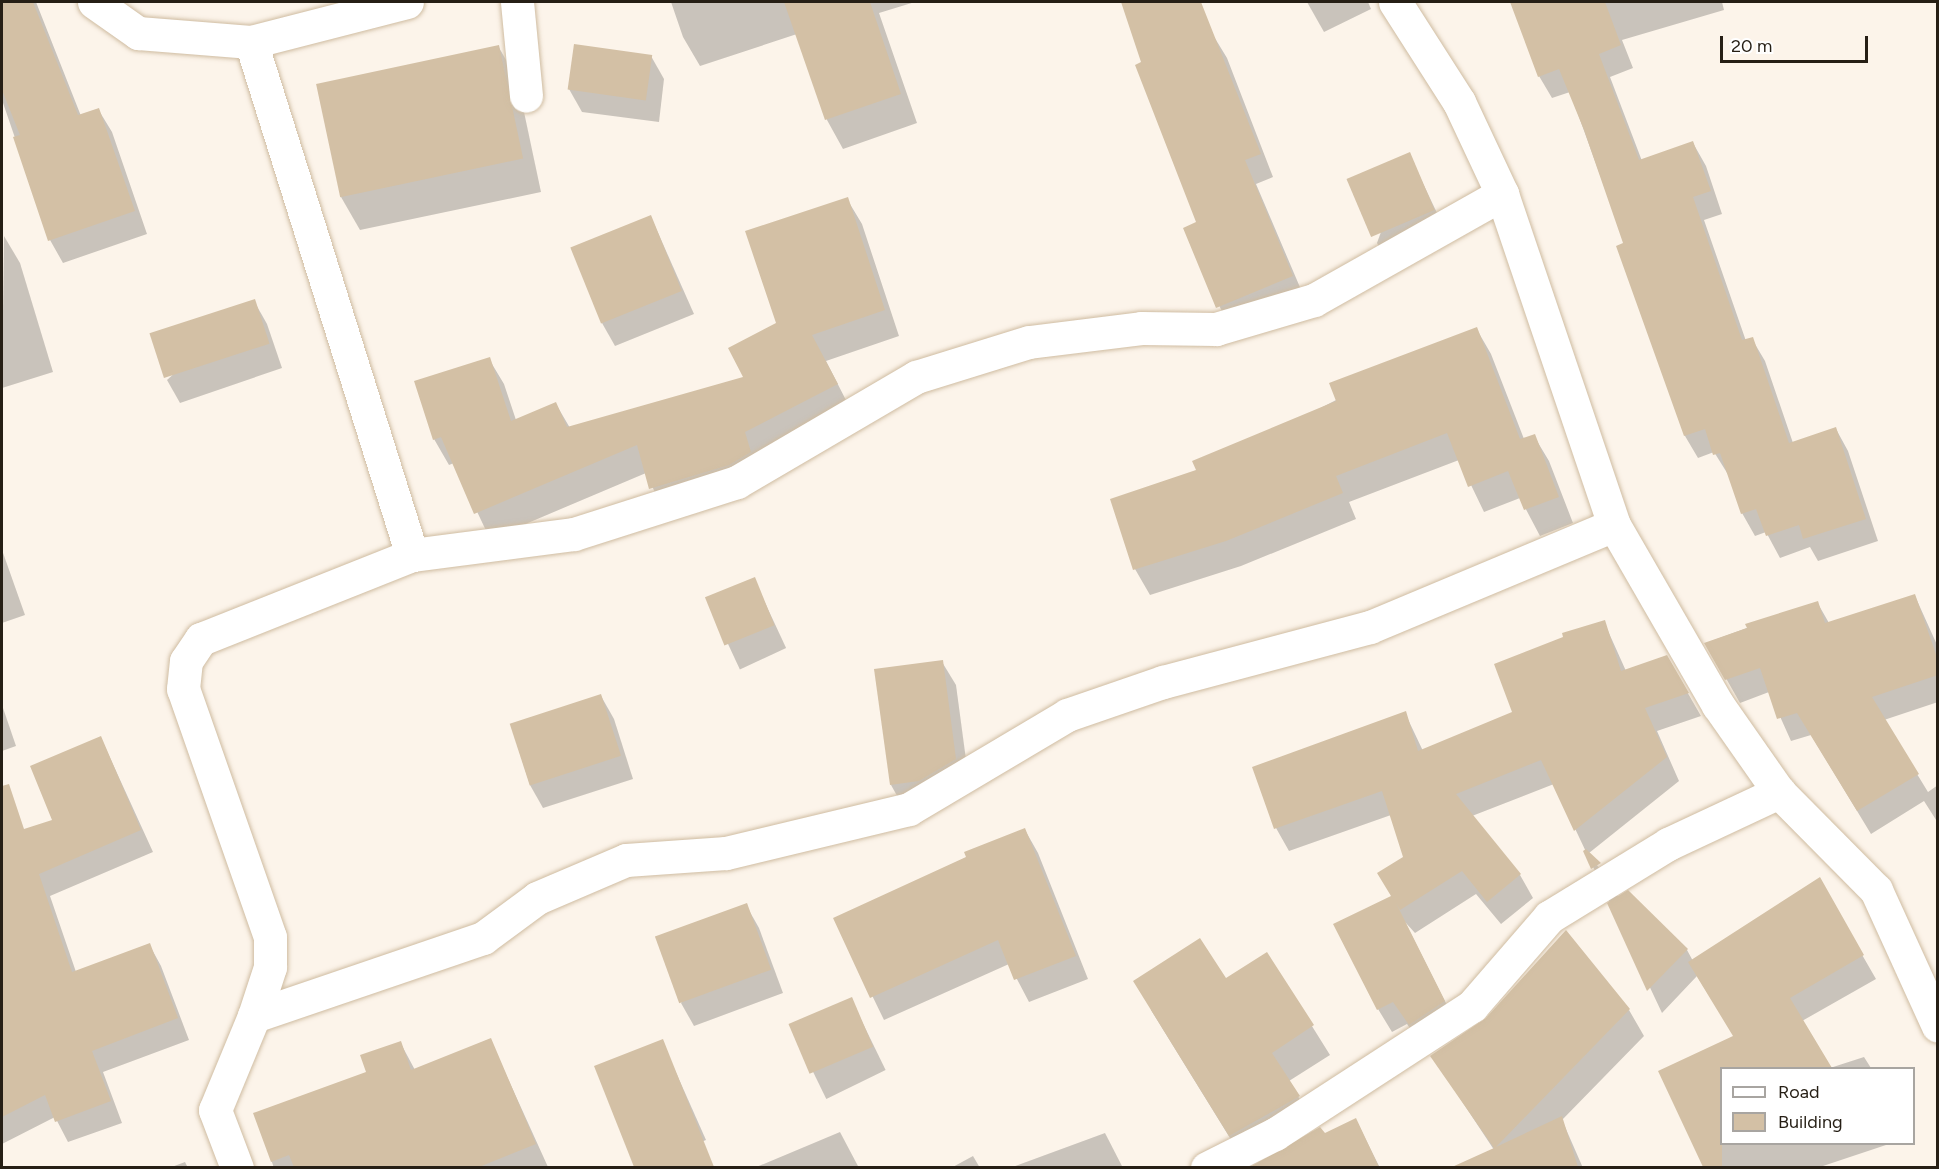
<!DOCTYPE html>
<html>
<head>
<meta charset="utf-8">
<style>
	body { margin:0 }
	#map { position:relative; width:1939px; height:1169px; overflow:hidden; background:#fcf4ea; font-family:Figtree,sans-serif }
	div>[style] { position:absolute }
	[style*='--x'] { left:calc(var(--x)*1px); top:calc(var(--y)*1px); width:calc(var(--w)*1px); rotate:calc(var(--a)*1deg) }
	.shadow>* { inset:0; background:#0003; transform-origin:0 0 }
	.building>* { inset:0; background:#d3c0a5; transform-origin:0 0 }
	.roads { filter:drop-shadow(0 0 2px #cfbca1) drop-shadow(0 0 2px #cfbca1) }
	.minor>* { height:33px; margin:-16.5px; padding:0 16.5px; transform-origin:16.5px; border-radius:16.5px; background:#fff }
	span { translate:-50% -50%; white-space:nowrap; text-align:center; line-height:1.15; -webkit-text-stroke:6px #fff; paint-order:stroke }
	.frame { position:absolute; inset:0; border:3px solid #261f15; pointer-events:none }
	.legend { position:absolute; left:1720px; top:1067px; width:195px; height:78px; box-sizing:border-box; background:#fff; border:2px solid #a8a5a1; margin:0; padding:8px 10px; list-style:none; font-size:18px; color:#261f15 }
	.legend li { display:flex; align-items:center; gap:12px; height:30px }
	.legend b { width:30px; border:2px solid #a8a5a1 }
	.scale { position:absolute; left:1720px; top:36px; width:148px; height:27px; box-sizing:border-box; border:3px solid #261f15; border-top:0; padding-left:8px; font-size:18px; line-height:21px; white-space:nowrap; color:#261f15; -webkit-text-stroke:4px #fff; paint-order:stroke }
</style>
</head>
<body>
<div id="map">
	<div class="shadow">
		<i style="clip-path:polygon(2px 2px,36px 2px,81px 116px,98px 109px,112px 132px,147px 234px,63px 263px,50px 240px,2px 100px)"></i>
		<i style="clip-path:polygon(671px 2px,915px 2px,879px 13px,917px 123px,843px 149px,827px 120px,797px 34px,700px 66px,683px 37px)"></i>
		<i style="clip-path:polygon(1123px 2px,1190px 2px,1202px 40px,1213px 35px,1227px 58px,1273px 177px,1256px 184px,1305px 299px,1231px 331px,1184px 229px,1198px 223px)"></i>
		<i style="clip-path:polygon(1307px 2px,1368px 2px,1371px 9px,1324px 32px)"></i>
		<i style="clip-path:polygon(1512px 2px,1722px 2px,1724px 10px,1622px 40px,1633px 68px,1610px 77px,1642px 161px,1693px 143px,1706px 166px,1722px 214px,1704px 220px,1746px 341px,1752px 339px,1765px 361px,1793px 443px,1836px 429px,1848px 451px,1878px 541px,1818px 561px,1810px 547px,1780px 558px,1766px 532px,1755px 536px,1742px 513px,1729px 476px,1714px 452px,1698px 458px,1685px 436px,1625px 244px,1570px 92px,1552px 98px,1539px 76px)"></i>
		<i style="clip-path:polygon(498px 46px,517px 79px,541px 192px,360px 230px,341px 197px)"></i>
		<i style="clip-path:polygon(651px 56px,664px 79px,659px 122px,582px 112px,569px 89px)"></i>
		<i style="clip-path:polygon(1409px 154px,1447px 234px,1390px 266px,1377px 243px)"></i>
		<i style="clip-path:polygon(847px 199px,862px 224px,899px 336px,826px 361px,851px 410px,665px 514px,646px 473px,490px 539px,454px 463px,449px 465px,434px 439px,489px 359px,504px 384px,516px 420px,556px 404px,570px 428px,745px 378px)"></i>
		<i style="clip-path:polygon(651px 217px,694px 314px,615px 346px,602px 323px)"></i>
		<i style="clip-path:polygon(4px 236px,20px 263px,53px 372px,2px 388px)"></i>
		<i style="clip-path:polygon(254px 301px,267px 324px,282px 368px,180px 403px,167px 380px)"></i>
		<i style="clip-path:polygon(1476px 328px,1491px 354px,1524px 439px,1534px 436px,1549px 461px,1573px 523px,1540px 536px,1520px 498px,1484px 512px,1459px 460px,1349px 502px,1356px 519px,1241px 566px,1150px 595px,1135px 569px,1198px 471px)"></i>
		<i style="clip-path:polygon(2px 550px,25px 615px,2px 623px)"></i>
		<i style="left:754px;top:579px;width:76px;height:51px;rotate:65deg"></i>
		<i style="clip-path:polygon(1915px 596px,1938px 647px,1938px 702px,1884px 720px,1928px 792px,1938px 785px,1938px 823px,1924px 801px,1871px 834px,1811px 735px,1791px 741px,1769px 692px,1740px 703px,1706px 643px,1817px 602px,1829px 623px)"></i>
		<i style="clip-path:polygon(1604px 622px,1626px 671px,1667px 657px,1701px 716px,1657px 731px,1679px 781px,1589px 853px,1619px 898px,1687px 950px,1693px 961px,1819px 880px,1876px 979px,1802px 1021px,1830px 1068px,1864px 1057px,1871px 1068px,1722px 1068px,1722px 1144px,1889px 1144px,1817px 1168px,1705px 1168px,1660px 1072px,1735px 1037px,1697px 976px,1662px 1013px,1554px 784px,1472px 816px,1520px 875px,1533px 898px,1501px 924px,1476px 894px,1415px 933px,1405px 922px,1457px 1025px,1423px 1047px,1407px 1024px,1392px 1032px,1378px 1009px,1392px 897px,1404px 857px,1391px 815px,1289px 851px,1276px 828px,1405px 713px,1423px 751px,1514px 713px)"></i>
		<i style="clip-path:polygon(942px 662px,956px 685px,969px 782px,904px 808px,891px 785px)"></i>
		<i style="clip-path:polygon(601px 696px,614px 719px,633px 779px,543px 808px,530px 785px,511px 724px)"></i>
		<i style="clip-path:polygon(2px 705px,16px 746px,2px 751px)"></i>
		<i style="clip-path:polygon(101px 738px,153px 852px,50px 896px,76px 972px,149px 944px,161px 966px,189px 1040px,103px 1072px,122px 1123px,68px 1142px,55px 1117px,2px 1144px,2px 838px,54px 821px)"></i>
		<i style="clip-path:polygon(1025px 830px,1038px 853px,1088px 979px,1029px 1002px,1009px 964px,884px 1020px,835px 919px)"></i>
		<i style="clip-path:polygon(746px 905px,759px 928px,783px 993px,694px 1026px,681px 1003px)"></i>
		<i style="clip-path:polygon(1267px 954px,1330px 1055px,1289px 1081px,1315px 1125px,1246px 1164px,1151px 1010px,1226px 980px)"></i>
		<i style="left:851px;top:999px;width:79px;height:66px;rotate:64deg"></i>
		<i style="clip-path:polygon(1629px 1010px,1644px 1036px,1562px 1120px,1583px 1168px,1506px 1168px,1432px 1056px)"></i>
		<i style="clip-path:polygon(490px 1039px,548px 1167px,274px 1168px,255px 1114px,368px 1073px,400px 1042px,415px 1070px)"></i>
		<i style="clip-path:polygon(662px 1041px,706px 1140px,640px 1167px)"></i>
		<i style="clip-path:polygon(1356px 1120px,1380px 1168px,1253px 1168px,1320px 1129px,1324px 1135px)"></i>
		<i style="clip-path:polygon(840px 1132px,859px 1168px,754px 1168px)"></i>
		<i style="clip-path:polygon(1105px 1133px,1123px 1168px,1010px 1168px)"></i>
		<i style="clip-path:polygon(973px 1156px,980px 1168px,951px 1168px)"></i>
		<i style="clip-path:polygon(185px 1162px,188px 1168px,169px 1168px)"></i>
	</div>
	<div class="building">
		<i style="clip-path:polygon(2px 2px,33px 2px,78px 115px,99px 108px,135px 211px,48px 241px,13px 137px,20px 135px,2px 90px)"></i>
		<i style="clip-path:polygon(784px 2px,870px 2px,901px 94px,825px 120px)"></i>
		<i style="clip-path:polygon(1121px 2px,1201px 2px,1261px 154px,1245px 160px,1293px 276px,1216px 308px,1183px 228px,1196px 222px,1135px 65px,1141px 62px)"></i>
		<i style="clip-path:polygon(1510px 2px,1605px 2px,1621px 45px,1599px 54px,1639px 160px,1693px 141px,1711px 191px,1693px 197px,1742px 340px,1753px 337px,1789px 443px,1836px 427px,1866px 519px,1803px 539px,1799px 525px,1766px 536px,1756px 509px,1741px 514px,1720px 453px,1713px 455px,1705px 429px,1684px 436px,1616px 246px,1623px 243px,1584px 130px,1559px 69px,1538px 77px)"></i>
		<i style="left:574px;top:44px;width:79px;height:46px;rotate:8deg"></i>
		<i style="left:499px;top:45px;width:116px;height:187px;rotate:78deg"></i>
		<i style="left:1410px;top:152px;width:63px;height:69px;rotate:67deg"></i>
		<i style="clip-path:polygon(848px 197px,885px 310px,812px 335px,838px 384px,745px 432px,751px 452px,729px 465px,649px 489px,637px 445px,474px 514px,441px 437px,433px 440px,414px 381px,490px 357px,511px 421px,556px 402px,567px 427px,743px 377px,728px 348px,776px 323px,745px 231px)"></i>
		<i style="left:651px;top:215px;width:82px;height:87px;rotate:68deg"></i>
		<i style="left:255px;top:299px;width:47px;height:111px;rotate:72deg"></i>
		<i style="clip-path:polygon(1477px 327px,1520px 439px,1535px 434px,1559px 497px,1524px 510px,1508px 471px,1468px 487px,1447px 433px,1336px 476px,1343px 493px,1226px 541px,1133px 570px,1110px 499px,1196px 470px,1192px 461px,1336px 401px,1329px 383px)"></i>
		<i style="left:755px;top:577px;width:52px;height:54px;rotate:68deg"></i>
		<i style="clip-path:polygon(1915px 594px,1938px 660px,1938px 675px,1872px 697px,1919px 774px,1857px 811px,1797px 713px,1777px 719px,1760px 668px,1725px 680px,1704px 643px,1747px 628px,1745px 624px,1818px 601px,1825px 623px)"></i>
		<i style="clip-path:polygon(1605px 620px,1621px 671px,1667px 655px,1689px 693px,1645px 708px,1667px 757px,1574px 831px,1541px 760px,1456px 794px,1521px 874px,1487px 902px,1462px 871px,1400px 910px,1396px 903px,1445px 1001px,1409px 1025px,1393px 1002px,1377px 1010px,1333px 924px,1391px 896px,1377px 873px,1403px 857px,1382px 791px,1274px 829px,1252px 767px,1406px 711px,1418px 751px,1512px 712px,1494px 664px,1563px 637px,1562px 633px)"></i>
		<i style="clip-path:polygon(943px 660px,956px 759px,919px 781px,890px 785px,874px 669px)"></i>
		<i style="left:601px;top:694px;width:65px;height:96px;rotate:72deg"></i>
		<i style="clip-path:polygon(101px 736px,141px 830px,39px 874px,72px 972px,150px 943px,178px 1018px,92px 1051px,111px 1101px,55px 1122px,45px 1095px,2px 1117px,2px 786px,9px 784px,24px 829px,52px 820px,30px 766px)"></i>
		<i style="clip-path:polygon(1025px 828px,1076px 956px,1014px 980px,998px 940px,870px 998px,833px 918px,966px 857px,964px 852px)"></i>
		<i style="clip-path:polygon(1586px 849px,1601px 863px,1591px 869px,1583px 851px)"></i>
		<i style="clip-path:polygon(1820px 877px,1864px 955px,1790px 998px,1832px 1068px,1722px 1068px,1722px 1167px,1703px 1167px,1658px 1071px,1733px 1036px,1688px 962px)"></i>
		<i style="clip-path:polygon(1628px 890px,1688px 949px,1647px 991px,1607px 903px)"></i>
		<i style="left:747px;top:903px;width:71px;height:98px;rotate:70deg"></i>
		<i style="clip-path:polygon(1566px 930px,1630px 1009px,1496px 1147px,1562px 1116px,1578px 1167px,1452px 1167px,1494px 1148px,1430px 1056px,1486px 1018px)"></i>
		<i style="clip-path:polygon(1200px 938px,1226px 978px,1267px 952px,1314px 1025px,1272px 1053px,1300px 1096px,1229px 1136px,1133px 981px)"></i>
		<i style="left:852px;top:997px;width:54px;height:69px;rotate:67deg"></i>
		<i style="clip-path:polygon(491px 1038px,536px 1144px,479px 1167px,294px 1167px,289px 1155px,271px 1162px,253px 1113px,366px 1072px,360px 1055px,401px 1041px,411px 1070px)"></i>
		<i style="clip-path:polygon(663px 1039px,714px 1167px,634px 1167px,594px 1066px)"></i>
		<i style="clip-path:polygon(1356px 1118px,1379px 1167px,1250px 1167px,1320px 1127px,1325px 1133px)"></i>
	</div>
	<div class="roads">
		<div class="minor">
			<i style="--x:94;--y:2;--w:54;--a:35.2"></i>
			<i style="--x:138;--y:33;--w:113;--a:4.6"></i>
			<i style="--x:251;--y:42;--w:161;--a:-14.4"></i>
			<i style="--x:517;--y:2;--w:94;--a:84.5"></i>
			<i style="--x:1395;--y:2;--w:119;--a:57.4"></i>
			<i style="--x:1459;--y:102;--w:102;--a:64.9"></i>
			<i style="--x:1502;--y:194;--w:349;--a:71.3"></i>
			<i style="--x:1614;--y:525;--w:208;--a:60"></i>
			<i style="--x:1718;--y:705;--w:106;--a:55"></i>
			<i style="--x:1779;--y:792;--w:138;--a:45.3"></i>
			<i style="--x:1876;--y:890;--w:149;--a:65.5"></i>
			<i style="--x:251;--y:42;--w:538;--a:72.58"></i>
			<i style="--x:254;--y:1016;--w:242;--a:-18.8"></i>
			<i style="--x:483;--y:938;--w:67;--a:-36.5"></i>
			<i style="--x:537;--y:898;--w:97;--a:-23.1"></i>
			<i style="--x:626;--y:860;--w:100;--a:-4"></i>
			<i style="--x:726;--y:853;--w:188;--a:-13.5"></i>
			<i style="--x:909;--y:809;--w:184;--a:-30.7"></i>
			<i style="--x:1067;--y:715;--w:102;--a:-19"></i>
			<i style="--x:1163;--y:682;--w:214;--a:-14.9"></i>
			<i style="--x:1370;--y:627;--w:264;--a:-22.7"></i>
			<i style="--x:237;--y:1168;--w:62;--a:-110.8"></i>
			<i style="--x:215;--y:1110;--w:102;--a:-67.5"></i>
			<i style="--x:254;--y:1016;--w:52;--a:-71.9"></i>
			<i style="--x:270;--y:967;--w:30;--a:-90"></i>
			<i style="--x:270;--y:937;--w:263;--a:-109.3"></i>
			<i style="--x:183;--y:689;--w:28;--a:-84"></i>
			<i style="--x:186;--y:661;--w:27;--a:-56"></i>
			<i style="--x:201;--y:639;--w:227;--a:-21.7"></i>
			<i style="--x:412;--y:555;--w:163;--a:-7.4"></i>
			<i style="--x:574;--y:534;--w:171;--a:-17.7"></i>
			<i style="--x:737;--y:482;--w:208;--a:-30.4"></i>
			<i style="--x:916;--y:377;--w:118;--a:-17.2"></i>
			<i style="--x:1029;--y:342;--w:113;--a:-7.1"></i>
			<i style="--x:1141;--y:328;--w:75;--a:0.8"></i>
			<i style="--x:1216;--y:329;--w:102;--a:-16.5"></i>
			<i style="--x:1314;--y:300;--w:216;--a:-29.4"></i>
			<i style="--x:1207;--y:1168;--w:76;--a:-26.6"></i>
			<i style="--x:1275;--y:1134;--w:235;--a:-33"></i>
			<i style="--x:1472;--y:1006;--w:118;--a:-49.1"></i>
			<i style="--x:1549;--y:917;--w:140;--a:-31.5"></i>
			<i style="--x:1668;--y:844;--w:123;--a:-25.1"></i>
		</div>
	</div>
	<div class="frame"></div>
	<ul class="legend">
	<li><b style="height:8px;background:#fff"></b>Road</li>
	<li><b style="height:16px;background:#d3c0a5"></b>Building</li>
	</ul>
	<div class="scale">20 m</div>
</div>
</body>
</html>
